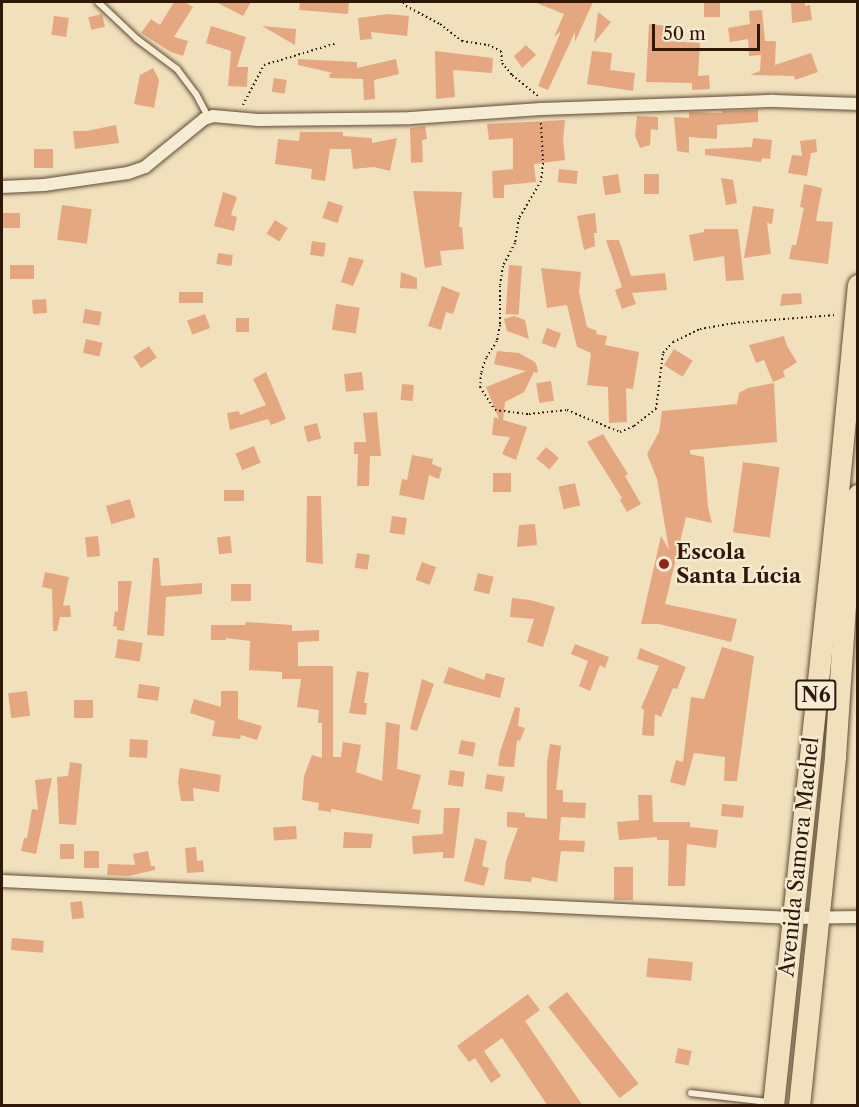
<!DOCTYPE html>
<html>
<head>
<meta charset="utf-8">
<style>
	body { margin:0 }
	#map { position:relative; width:859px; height:1107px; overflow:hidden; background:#f0e1bc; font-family:"Libre Caslon Text",serif }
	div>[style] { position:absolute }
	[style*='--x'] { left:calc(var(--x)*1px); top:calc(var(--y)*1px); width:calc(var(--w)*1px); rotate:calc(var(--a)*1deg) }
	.building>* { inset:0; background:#e4a780; transform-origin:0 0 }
	.path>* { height:2px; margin-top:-1px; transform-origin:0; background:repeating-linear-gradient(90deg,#301808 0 1.5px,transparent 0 4.5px) }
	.roads { filter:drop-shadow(0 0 2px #604a35) drop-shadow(0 0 2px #604a35) }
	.service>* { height:6px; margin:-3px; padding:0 3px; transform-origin:3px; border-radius:3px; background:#f5ecd3 }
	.minor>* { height:12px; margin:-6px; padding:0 6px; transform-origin:6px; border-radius:6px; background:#f5ecd3 }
	.trunk>* { height:21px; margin:-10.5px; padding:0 10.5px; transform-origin:10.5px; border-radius:10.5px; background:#f0e1bc }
	.dots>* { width:16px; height:16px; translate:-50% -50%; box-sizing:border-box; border:3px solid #f5ecd3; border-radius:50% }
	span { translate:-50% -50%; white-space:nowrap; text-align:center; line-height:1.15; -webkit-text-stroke:4.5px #f5ecd3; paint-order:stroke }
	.shield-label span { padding:2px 4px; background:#f5ecd3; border:2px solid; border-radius:4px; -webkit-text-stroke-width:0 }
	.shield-label { font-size:20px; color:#301808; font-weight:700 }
	.poi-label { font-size:21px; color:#301808; font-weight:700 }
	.left { translate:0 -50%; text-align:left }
	.street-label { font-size:21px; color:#301808 }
	.frame { position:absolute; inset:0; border:3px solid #301808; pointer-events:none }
	.scale { position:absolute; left:652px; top:24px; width:108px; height:27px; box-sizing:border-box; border:3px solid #301808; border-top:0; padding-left:8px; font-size:18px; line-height:21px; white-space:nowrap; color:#301808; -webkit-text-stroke:4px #f5ecd3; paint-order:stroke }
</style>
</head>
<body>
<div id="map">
	<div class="building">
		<i style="clip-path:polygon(174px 2px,184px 2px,193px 7px,174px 37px,188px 41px,183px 56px,171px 52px,141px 33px,151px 19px,160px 25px)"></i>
		<i style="clip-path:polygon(216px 2px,251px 2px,243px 16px)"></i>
		<i style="clip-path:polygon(300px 2px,349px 2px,348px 14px,299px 10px)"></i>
		<i style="clip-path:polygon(534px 2px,593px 2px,575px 42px,575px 32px,548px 90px,538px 86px,561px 31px,554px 37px,564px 14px)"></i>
		<i style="left:704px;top:2px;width:16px;height:15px"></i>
		<i style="clip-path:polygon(791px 2px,805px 2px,805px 6px,810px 5px,812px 20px,792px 23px)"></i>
		<i style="clip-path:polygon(762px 10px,765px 41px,776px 41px,775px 65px,811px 53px,818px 72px,795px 80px,794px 76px,750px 75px,760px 71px,761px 55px,749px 56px,748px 39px,730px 42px,728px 28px,750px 24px,749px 11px)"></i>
		<i style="clip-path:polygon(598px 12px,611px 22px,594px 43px)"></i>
		<i style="left:102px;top:14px;width:13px;height:14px;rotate:77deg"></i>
		<i style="clip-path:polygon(388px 14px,409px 16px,407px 36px,371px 32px,372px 39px,360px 40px,358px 18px)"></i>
		<i style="left:54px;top:16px;width:15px;height:19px;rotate:8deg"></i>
		<i style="clip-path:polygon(649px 24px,667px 26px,666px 41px,700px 43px,698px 76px,709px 75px,710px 89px,692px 90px,692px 83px,646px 82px)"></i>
		<i style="clip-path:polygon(211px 26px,246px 37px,237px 67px,248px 67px,247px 87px,228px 86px,231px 51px,206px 43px)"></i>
		<i style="clip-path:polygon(262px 26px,296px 29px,295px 45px)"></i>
		<i style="clip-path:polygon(526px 45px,536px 55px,522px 68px,514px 56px)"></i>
		<i style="clip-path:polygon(435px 51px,493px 58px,492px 73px,453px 70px,455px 97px,436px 99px)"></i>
		<i style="clip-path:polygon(592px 51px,612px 53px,610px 70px,635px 73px,633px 91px,587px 84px)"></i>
		<i style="clip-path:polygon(298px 59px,357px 62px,357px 68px,396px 59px,399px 74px,374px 80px,375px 99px,364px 100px,363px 79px,330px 78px,329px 74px,333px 73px,298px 65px)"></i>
		<i style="clip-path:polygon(153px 68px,159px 80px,154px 108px,134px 104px,140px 75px)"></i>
		<i style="left:274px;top:78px;width:13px;height:14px;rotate:9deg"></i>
		<i style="clip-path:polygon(758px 110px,758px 122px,717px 125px,717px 139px,689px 137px,689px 153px,677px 151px,674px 117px,689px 118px,689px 112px,722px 113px,722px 111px)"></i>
		<i style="clip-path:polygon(637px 116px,658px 117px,658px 130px,651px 129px,650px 145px,640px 148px,635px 136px)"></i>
		<i style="clip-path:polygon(565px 120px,563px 139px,565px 160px,534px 164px,536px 182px,504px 185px,504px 198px,493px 198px,492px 171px,513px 169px,513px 138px,489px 140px,487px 124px)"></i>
		<i style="clip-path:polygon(116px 125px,119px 143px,75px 149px,73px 131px,86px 131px)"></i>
		<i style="clip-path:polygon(425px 126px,427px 139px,422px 140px,423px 162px,411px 163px,410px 128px)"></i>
		<i style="clip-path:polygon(300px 132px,343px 132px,343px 136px,372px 138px,372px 143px,397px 138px,390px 171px,374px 167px,353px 169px,351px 149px,330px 149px,325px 181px,311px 179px,312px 169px,275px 164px,278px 139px,299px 141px)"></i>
		<i style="clip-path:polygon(753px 138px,772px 140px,770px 159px,762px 158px,761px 162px,705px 155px,705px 149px,752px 147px)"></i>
		<i style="clip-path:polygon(816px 139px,817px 152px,811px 153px,807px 176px,788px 173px,792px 155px,802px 156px,800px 141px)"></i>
		<i style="left:53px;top:149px;width:19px;height:19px;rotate:90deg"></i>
		<i style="left:559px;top:169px;width:19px;height:13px;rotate:6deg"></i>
		<i style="left:618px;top:174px;width:19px;height:16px;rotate:81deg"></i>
		<i style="left:644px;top:174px;width:15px;height:20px"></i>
		<i style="clip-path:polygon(721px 178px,733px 180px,737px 203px,726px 205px)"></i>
		<i style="clip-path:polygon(804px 184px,822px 188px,816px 221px,833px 222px,828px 264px,789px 259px,792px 245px,796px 245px,804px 208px,800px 207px)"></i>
		<i style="clip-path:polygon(413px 191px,462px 192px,459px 227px,462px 227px,464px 249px,440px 251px,442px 265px,425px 268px)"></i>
		<i style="clip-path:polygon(223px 192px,237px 197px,231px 215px,237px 217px,234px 231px,214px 226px)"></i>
		<i style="left:328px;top:201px;width:16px;height:18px;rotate:18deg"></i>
		<i style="left:62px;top:205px;width:30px;height:35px;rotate:8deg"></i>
		<i style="clip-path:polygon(753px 206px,774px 209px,772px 224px,767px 223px,771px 254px,744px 258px)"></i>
		<i style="left:2px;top:213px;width:18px;height:15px"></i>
		<i style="clip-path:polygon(595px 213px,597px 233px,594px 233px,595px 246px,584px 250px,577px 216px)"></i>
		<i style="left:275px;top:220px;width:15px;height:16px;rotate:32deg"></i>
		<i style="clip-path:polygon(704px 229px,738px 229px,744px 280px,726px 281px,724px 256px,694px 261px,689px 235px,704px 232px)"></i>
		<i style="clip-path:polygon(606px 240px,619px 240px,631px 276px,665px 273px,667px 290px,632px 293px,636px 304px,622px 309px,615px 290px,622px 287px)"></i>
		<i style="left:312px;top:241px;width:14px;height:14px;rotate:8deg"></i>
		<i style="left:218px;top:253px;width:15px;height:11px;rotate:8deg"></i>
		<i style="clip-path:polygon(349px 257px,364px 260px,353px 286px,341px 282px)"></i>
		<i style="left:10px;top:265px;width:24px;height:14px"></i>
		<i style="left:509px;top:265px;width:13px;height:49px;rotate:4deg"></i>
		<i style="clip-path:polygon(541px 268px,581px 272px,579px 292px,587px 327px,597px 331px,596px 334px,607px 336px,605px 345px,639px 352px,633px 389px,626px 388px,627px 422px,609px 423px,608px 387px,587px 385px,591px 353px,577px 347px,567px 305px,547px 308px)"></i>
		<i style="clip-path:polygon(401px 272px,417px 278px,417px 289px,400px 288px)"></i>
		<i style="clip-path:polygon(442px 286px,460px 293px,453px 314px,446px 312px,441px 330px,428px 326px)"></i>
		<i style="left:179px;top:292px;width:24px;height:11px"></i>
		<i style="clip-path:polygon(801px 293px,802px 304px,780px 306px,782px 294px)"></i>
		<i style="left:46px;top:299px;width:14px;height:14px;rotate:86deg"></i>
		<i style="left:336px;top:304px;width:24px;height:26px;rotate:9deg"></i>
		<i style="left:85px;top:309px;width:17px;height:14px;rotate:10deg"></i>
		<i style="left:205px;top:314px;width:15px;height:19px;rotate:70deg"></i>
		<i style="clip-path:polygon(514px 316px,525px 320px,529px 339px,507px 331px,504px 319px)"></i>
		<i style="left:236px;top:318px;width:13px;height:14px"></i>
		<i style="left:547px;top:328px;width:15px;height:16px;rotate:20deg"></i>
		<i style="clip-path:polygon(784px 336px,787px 346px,797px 362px,783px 371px,785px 377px,773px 382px,764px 360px,756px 363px,749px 345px)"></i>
		<i style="left:86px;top:339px;width:17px;height:14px;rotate:13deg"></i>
		<i style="left:149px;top:346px;width:14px;height:19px;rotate:56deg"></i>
		<i style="left:674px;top:349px;width:22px;height:19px;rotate:32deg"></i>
		<i style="clip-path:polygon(497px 351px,519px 353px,535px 362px,537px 366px,538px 373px,534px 372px,524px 392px,505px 402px,503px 420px,527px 427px,516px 460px,502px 454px,510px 437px,492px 435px,494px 417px,499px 419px,486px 387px,526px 371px,494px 364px)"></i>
		<i style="clip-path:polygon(266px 372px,286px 419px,271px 425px,268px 419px,230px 430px,227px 413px,239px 411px,240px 415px,266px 405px,253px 379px)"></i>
		<i style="left:362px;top:372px;width:18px;height:18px;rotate:84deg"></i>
		<i style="left:551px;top:381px;width:20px;height:15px;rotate:81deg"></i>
		<i style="clip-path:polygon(774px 383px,777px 442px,690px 450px,690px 454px,704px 457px,708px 507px,712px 523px,686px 517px,665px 604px,737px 619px,731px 642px,659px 624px,641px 624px,661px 536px,669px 550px,657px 479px,647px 454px,659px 432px,662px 411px,737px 404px,739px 393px,748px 388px)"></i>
		<i style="left:402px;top:384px;width:12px;height:16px;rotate:5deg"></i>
		<i style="clip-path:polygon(377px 412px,381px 456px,370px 456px,369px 486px,357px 486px,358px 454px,354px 454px,354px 442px,366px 442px,363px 413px)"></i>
		<i style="left:317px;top:423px;width:16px;height:14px;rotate:75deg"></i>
		<i style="clip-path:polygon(603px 434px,628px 474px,625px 476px,641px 504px,627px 512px,620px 500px,622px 498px,587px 442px)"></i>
		<i style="left:254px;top:446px;width:18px;height:20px;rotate:68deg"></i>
		<i style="left:546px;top:447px;width:17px;height:15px;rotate:40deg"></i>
		<i style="clip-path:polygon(412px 455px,433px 459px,432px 464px,442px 468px,439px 479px,429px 475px,424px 500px,399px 495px,402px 479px,407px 480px)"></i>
		<i style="left:743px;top:462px;width:37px;height:71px;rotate:8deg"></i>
		<i style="left:493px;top:473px;width:18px;height:19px"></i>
		<i style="left:575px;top:483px;width:23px;height:17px;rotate:77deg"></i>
		<i style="left:224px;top:490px;width:20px;height:11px"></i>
		<i style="clip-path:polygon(307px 496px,321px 496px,323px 564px,306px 562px)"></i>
		<i style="left:130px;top:499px;width:19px;height:25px;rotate:74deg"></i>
		<i style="left:392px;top:516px;width:15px;height:17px;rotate:8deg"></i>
		<i style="clip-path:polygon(535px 524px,537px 545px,517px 547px,519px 525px)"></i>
		<i style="left:98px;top:536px;width:20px;height:13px;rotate:84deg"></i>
		<i style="left:230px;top:536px;width:17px;height:13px;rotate:83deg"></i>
		<i style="left:357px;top:553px;width:13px;height:15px;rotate:9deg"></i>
		<i style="clip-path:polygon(153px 558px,159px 558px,161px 586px,202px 583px,202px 594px,166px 597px,164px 636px,147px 635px)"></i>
		<i style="left:422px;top:562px;width:15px;height:19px;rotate:20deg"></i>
		<i style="clip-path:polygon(45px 572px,69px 577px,63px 606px,70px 605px,71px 617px,60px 617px,57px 631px,53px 631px,52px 589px,42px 587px)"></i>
		<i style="left:478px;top:573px;width:16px;height:18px;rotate:14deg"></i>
		<i style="clip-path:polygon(118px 581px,132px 581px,124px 631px,117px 630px,117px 627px,113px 626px,115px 611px,118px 612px)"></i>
		<i style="left:231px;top:584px;width:20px;height:17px"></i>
		<i style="clip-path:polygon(512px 598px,530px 600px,555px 607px,543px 647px,527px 642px,534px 619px,510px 617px)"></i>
		<i style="clip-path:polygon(246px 622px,292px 625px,292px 631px,319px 630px,319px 641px,298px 642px,298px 666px,333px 666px,333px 757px,341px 757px,343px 742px,361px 745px,356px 772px,382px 781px,386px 722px,400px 725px,397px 769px,421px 775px,412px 809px,421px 810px,419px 824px,331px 809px,331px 812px,318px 810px,319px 803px,302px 800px,304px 776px,312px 755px,322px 758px,322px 723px,318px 723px,319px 710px,297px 707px,301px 679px,282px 679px,282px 672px,249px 670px,250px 641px,226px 638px,226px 640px,211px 640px,211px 625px,245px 625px)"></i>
		<i style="left:118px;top:639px;width:25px;height:19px;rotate:9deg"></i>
		<i style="clip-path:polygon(575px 644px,609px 657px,605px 668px,600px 665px,590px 691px,579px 686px,588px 661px,571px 654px)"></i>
		<i style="clip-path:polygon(722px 647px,754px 656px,737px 781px,724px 781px,725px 757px,694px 753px,685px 786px,670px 782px,676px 760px,683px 762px,691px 697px,704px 699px)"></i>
		<i style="clip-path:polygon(640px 648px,686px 667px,677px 689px,673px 688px,661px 717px,655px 714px,654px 736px,642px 735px,644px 710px,641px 708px,659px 666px,637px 659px)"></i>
		<i style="clip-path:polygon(449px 667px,484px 680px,486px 673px,505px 678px,500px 698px,443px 683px)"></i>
		<i style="clip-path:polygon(357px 671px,369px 673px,364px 703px,367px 703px,366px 715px,349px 713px)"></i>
		<i style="clip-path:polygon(422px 679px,434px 684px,417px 731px,410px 729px)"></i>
		<i style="left:139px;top:684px;width:21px;height:14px;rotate:8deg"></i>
		<i style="left:27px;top:691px;width:25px;height:19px;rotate:83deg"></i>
		<i style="clip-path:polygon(221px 691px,238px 691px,238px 719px,262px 726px,257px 740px,241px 735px,240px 739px,212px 736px,215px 721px,190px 713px,194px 699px,221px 707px)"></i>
		<i style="left:74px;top:700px;width:19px;height:18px"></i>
		<i style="clip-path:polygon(515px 707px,520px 708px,518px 726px,525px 728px,520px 741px,517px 740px,514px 767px,498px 766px,500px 752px)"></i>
		<i style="left:130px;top:739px;width:18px;height:18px;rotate:3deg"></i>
		<i style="left:461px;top:740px;width:15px;height:14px;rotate:11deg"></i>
		<i style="clip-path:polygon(550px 744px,561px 746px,556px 790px,563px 790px,563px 802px,586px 803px,585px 818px,561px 817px,559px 840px,585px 841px,584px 852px,561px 851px,557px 882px,532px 877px,531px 882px,504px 879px,506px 861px,518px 828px,507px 827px,507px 812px,525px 813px,525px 817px,547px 819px,547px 762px)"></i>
		<i style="clip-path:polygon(70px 762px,82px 764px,76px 825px,59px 824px,57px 777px,68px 776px)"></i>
		<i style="clip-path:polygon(180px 768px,221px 775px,219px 792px,193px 788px,194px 801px,181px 801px,178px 782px)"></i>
		<i style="left:450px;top:770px;width:15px;height:15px;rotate:8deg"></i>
		<i style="left:487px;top:774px;width:18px;height:15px;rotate:9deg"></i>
		<i style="clip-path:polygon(52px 778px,36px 854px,21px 851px,24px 838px,27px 838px,32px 809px,38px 810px,35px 780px)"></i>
		<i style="clip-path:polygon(638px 795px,652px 795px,653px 822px,690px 822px,690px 827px,718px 830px,716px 848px,687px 844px,685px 886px,668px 886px,669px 840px,657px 840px,657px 837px,619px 840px,617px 822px,639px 820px)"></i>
		<i style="left:722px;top:804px;width:22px;height:12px;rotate:5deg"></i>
		<i style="clip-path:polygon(444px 808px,460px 808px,454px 858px,443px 858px,443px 852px,413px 854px,412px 836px,443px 834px)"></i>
		<i style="left:296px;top:826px;width:13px;height:23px;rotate:86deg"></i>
		<i style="clip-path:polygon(344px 832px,373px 834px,371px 848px,343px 848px)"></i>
		<i style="clip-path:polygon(475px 838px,487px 841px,482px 866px,489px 868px,484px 886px,464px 881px)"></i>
		<i style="left:74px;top:844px;width:15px;height:14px;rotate:90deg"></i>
		<i style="clip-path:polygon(196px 847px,197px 861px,203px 860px,204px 872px,187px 873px,185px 848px)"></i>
		<i style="left:84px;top:851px;width:15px;height:17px"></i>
		<i style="clip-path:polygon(148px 851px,151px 866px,155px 866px,155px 870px,128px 876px,107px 875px,108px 864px,135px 865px,133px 854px)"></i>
		<i style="left:614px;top:867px;width:19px;height:33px"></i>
		<i style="left:82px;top:901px;width:17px;height:12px;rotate:83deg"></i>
		<i style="left:12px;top:938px;width:32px;height:12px;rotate:5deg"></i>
		<i style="left:648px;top:958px;width:45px;height:19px;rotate:5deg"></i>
		<i style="left:567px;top:992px;width:116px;height:24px;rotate:52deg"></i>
		<i style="clip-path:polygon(528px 994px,540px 1010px,525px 1021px,583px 1106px,548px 1106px,502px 1038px,484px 1051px,501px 1076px,491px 1083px,475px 1058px,469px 1062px,457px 1046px)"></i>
		<i style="left:678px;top:1048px;width:14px;height:15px;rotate:12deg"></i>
	</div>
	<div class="path">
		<i style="--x:403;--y:2;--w:5;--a:53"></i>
		<i style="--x:406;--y:6;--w:38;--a:28"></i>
		<i style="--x:440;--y:24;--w:28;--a:38"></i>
		<i style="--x:462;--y:41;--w:26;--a:9"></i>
		<i style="--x:488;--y:45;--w:14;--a:25"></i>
		<i style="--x:501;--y:51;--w:12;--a:85"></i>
		<i style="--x:502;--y:63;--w:16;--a:50"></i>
		<i style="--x:512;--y:75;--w:33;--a:39"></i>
		<i style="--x:243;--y:105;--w:45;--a:-62.3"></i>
		<i style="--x:264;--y:65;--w:76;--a:-16.8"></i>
		<i style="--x:541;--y:123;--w:40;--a:87.1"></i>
		<i style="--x:543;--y:163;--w:18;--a:96"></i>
		<i style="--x:541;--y:181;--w:43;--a:120.7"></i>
		<i style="--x:519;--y:218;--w:25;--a:99"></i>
		<i style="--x:515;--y:243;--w:26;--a:118"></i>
		<i style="--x:503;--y:266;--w:20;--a:99"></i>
		<i style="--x:500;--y:286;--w:39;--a:90"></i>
		<i style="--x:500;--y:325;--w:16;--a:101"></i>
		<i style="--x:497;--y:341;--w:20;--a:123"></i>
		<i style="--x:486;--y:358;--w:16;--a:108"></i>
		<i style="--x:481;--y:373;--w:14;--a:94"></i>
		<i style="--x:480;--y:387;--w:27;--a:57"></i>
		<i style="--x:495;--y:410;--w:34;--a:7"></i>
		<i style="--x:529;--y:414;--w:38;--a:-6"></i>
		<i style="--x:567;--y:410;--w:57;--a:22.5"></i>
		<i style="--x:620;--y:432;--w:15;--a:-23"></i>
		<i style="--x:634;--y:426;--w:28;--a:-38"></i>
		<i style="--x:656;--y:409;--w:56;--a:-82.9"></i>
		<i style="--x:663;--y:353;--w:15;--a:-48"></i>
		<i style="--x:673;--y:342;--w:30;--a:-26"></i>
		<i style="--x:700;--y:329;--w:35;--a:-10"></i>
		<i style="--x:734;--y:323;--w:102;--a:-4.5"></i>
	</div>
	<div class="roads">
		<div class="service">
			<i style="--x:98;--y:2;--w:54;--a:43.5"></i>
			<i style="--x:137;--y:39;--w:50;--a:36.9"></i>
			<i style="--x:177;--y:69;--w:31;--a:53"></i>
			<i style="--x:196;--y:94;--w:26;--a:62"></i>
			<i style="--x:691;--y:1093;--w:79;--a:6.6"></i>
		</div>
		<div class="minor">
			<i style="--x:2;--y:187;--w:42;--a:-2.7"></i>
			<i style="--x:44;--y:185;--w:85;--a:-8.1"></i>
			<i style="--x:128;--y:173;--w:18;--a:-19"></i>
			<i style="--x:145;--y:167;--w:76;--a:-39.1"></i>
			<i style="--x:204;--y:119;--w:9;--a:-18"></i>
			<i style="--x:213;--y:116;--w:45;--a:5.1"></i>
			<i style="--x:258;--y:120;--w:153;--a:-0.7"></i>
			<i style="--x:411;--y:118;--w:130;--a:-4"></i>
			<i style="--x:541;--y:109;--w:233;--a:-2"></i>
			<i style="--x:774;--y:101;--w:84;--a:2"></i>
			<i style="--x:2;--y:881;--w:792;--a:2.68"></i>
			<i style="--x:793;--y:918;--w:65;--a:-0.9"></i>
		</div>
		<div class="trunk">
			<i style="--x:773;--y:1106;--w:617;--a:-83.96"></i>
			<i style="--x:838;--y:492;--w:208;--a:-84.5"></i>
			<i style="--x:799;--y:1106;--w:352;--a:-84.1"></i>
			<i style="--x:835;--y:756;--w:151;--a:-86.2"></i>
			<i style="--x:845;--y:605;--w:111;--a:-83.3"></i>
		</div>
	</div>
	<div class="dots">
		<i style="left:664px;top:564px;background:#8f2418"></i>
	</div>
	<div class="shield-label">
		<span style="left:816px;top:695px">N6</span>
	</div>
	<div class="poi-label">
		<span class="left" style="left:676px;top:564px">Escola<br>Santa Lúcia</span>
	</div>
	<div class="street-label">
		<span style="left:799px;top:857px;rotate:-84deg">Avenida Samora Machel</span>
	</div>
	<div class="frame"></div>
	<div class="scale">50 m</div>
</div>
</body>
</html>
